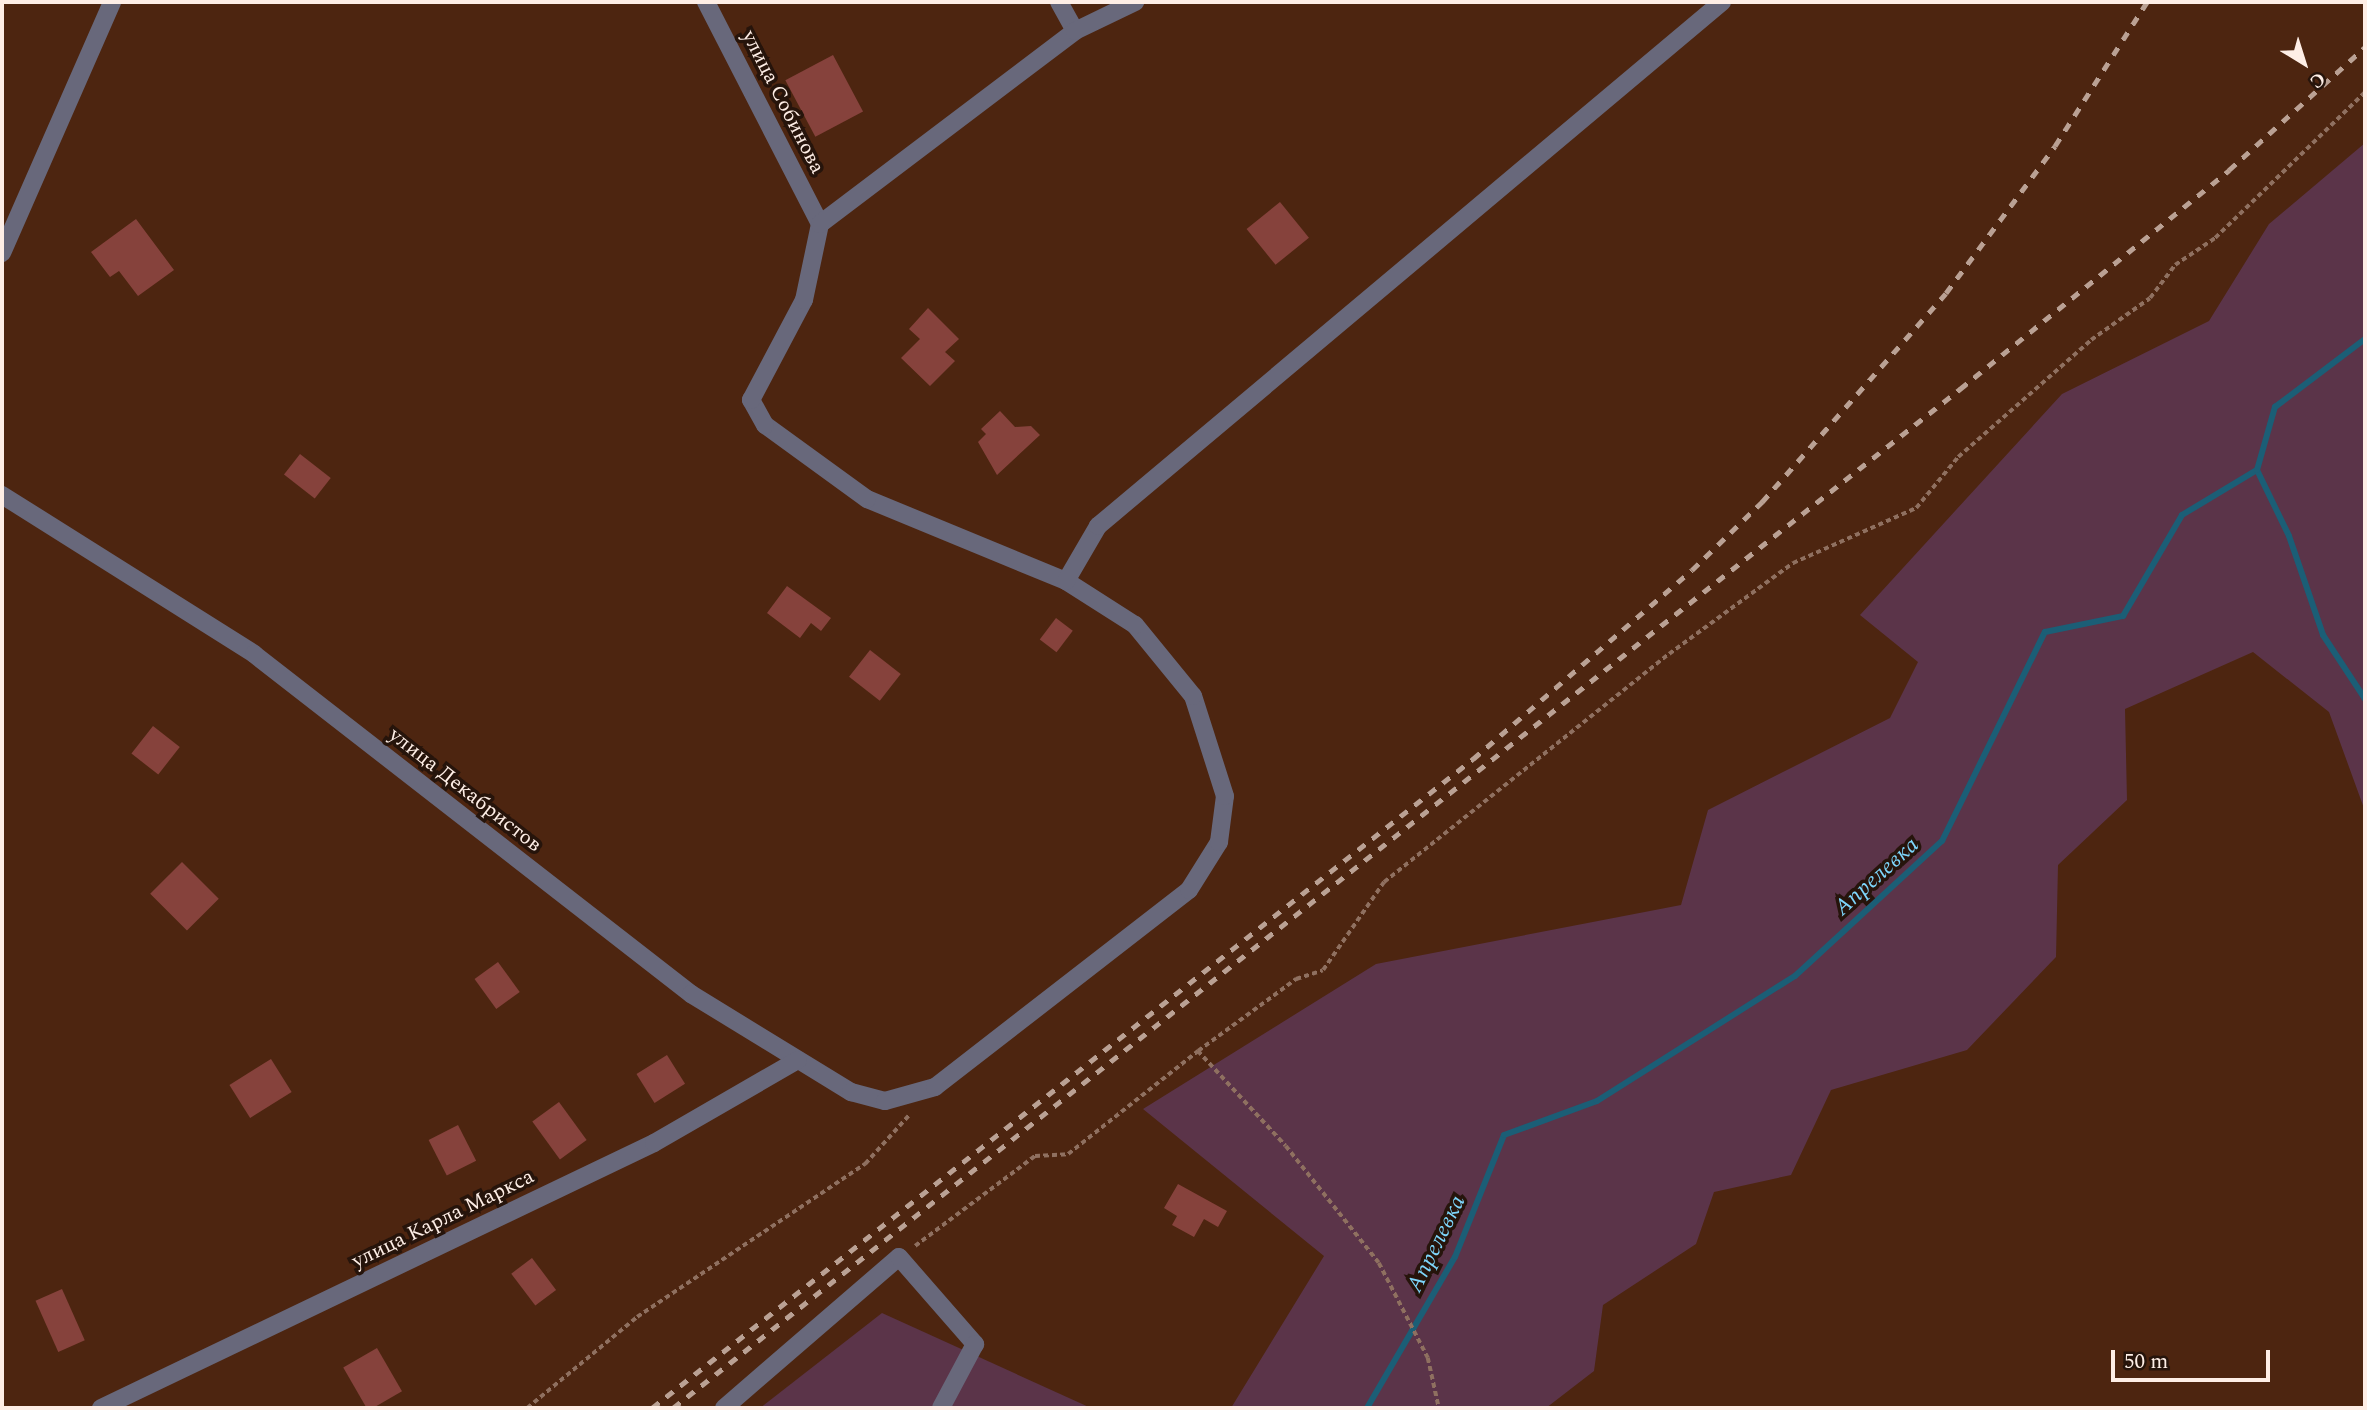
<!DOCTYPE html>
<html>
<head>
<meta charset="utf-8">
<style>
	body { margin:0 }
	#map { position:relative; width:2367px; height:1410px; overflow:hidden; background:#4d2510; font-family:Spectral,serif }
	div>[style] { position:absolute }
	[style*='--x'] { left:calc(var(--x)*1px); top:calc(var(--y)*1px); width:calc(var(--w)*1px); rotate:calc(var(--a)*1deg) }
	.green>* { inset:0; background:#5b3449 }
	.stream>* { height:6px; margin:-3px; padding:0 3px; transform-origin:3px; border-radius:3px; background:#1b5e76 }
	.building>* { inset:0; background:#86423c; transform-origin:0 0 }
	.path>* { height:3.5px; margin-top:-1.75px; transform-origin:0; background:repeating-linear-gradient(90deg,#8f7060 0 5px,transparent 0 8.5px) }
	.minor>* { height:18px; margin:-9px; padding:0 9px; transform-origin:9px; border-radius:9px; background:#68687b }
	.rail>* { height:5px; margin-top:-2.5px; transform-origin:0; background:repeating-linear-gradient(90deg,#baa194 0 9px,transparent 0 18px) }
	span { translate:-50% -50%; white-space:nowrap; text-align:center; line-height:1.15; -webkit-text-stroke:7px #26140b; paint-order:stroke }
	.street-label { font-size:21px; color:#feeee6 }
	.water-label { font-size:23px; color:#7ed6fb; font-style:italic }
	.frame { position:absolute; inset:0; border:4px solid #feeee6; pointer-events:none }
	.north { position:absolute; left:2269px; top:28px; width:70px; height:70px; -webkit-text-stroke:5px #26140b; paint-order:stroke; rotate:142deg; font-size:19px; font-weight:700; line-height:28px; text-align:center; color:#feeee6 }
	.north::after { content:''; display:block; margin:auto; width:24px; height:32px; background:#feeee6; clip-path:polygon(50% 0,100% 100%,50% 72%,0 100%) }
	.scale { position:absolute; left:2111px; top:1350px; width:159px; height:32px; box-sizing:border-box; border:4px solid #feeee6; border-top:0; padding-left:9px; font-size:21px; line-height:24px; white-space:nowrap; color:#feeee6; -webkit-text-stroke:5px #26140b; paint-order:stroke }
</style>
</head>
<body>
<div id="map">
	<div class="green">
		<i style="clip-path:polygon(2365px 143px,2365px 811px,2329px 712px,2253px 652px,2125px 709px,2127px 800px,2058px 865px,2056px 957px,1967px 1050px,1831px 1090px,1791px 1175px,1714px 1192px,1696px 1244px,1603px 1305px,1594px 1371px,1546px 1408px,1231px 1408px,1324px 1256px,1143px 1109px,1376px 964px,1681px 905px,1708px 810px,1890px 718px,1918px 662px,1860px 615px,2062px 394px,2209px 321px,2269px 224px)"></i>
		<i style="clip-path:polygon(882px 1313px,1091px 1408px,760px 1408px)"></i>
	</div>
	<div class="stream">
		<i style="--x:2257;--y:470;--w:73;--a:64.1"></i>
		<i style="--x:2289;--y:536;--w:105;--a:71"></i>
		<i style="--x:2323;--y:635;--w:77;--a:56.7"></i>
		<i style="--x:1367;--y:1408;--w:175;--a:-59.8"></i>
		<i style="--x:1455;--y:1257;--w:131;--a:-68.1"></i>
		<i style="--x:1504;--y:1135;--w:99;--a:-20.1"></i>
		<i style="--x:1597;--y:1101;--w:234;--a:-32.3"></i>
		<i style="--x:1795;--y:976;--w:200;--a:-42.6"></i>
		<i style="--x:1942;--y:841;--w:233;--a:-63.8"></i>
		<i style="--x:2045;--y:632;--w:80;--a:-11.6"></i>
		<i style="--x:2123;--y:616;--w:117;--a:-59.7"></i>
		<i style="--x:2182;--y:515;--w:87;--a:-31"></i>
		<i style="--x:2257;--y:470;--w:66;--a:-74.1"></i>
		<i style="--x:2275;--y:407;--w:113;--a:-37.1"></i>
	</div>
	<div class="building">
		<i style="left:833px;top:55px;width:64px;height:54px;rotate:62deg"></i>
		<i style="left:1280px;top:202px;width:46px;height:43px;rotate:51deg"></i>
		<i style="clip-path:polygon(136px 219px,174px 270px,138px 296px,119px 271px,110px 277px,91px 252px)"></i>
		<i style="clip-path:polygon(928px 308px,959px 339px,945px 352px,955px 361px,930px 386px,901px 358px,920px 339px,909px 329px)"></i>
		<i style="clip-path:polygon(1000px 411px,1015px 427px,1031px 426px,1040px 435px,997px 475px,978px 442px,986px 434px,981px 429px)"></i>
		<i style="left:300px;top:454px;width:39px;height:26px;rotate:38deg"></i>
		<i style="clip-path:polygon(787px 586px,831px 618px,821px 631px,811px 623px,800px 638px,767px 613px)"></i>
		<i style="left:1056px;top:618px;width:21px;height:27px;rotate:37deg"></i>
		<i style="left:870px;top:650px;width:39px;height:34px;rotate:38deg"></i>
		<i style="left:153px;top:726px;width:34px;height:35px;rotate:38deg"></i>
		<i style="left:182px;top:862px;width:52px;height:45px;rotate:45deg"></i>
		<i style="left:498px;top:962px;width:37px;height:29px;rotate:54deg"></i>
		<i style="left:667px;top:1055px;width:34px;height:36px;rotate:58deg"></i>
		<i style="left:271px;top:1059px;width:39px;height:49px;rotate:58deg"></i>
		<i style="left:559px;top:1102px;width:47px;height:33px;rotate:54deg"></i>
		<i style="left:458px;top:1125px;width:40px;height:33px;rotate:63deg"></i>
		<i style="clip-path:polygon(1178px 1184px,1227px 1211px,1218px 1227px,1204px 1219px,1194px 1237px,1172px 1225px,1177px 1216px,1164px 1208px)"></i>
		<i style="left:532px;top:1258px;width:40px;height:26px;rotate:53deg"></i>
		<i style="left:62px;top:1289px;width:56px;height:29px;rotate:66deg"></i>
		<i style="left:377px;top:1348px;width:50px;height:39px;rotate:60deg"></i>
	</div>
	<div class="path">
		<i style="--x:1198;--y:1051;--w:122;--a:-36.3"></i>
		<i style="--x:1296;--y:979;--w:28;--a:-18"></i>
		<i style="--x:1323;--y:970;--w:107;--a:-55.3"></i>
		<i style="--x:1384;--y:882;--w:365;--a:-38.7"></i>
		<i style="--x:1669;--y:654;--w:154;--a:-36.3"></i>
		<i style="--x:1793;--y:563;--w:135;--a:-24.1"></i>
		<i style="--x:1916;--y:508;--w:66;--a:-50.5"></i>
		<i style="--x:1958;--y:457;--w:177;--a:-41.3"></i>
		<i style="--x:2091;--y:340;--w:72;--a:-35.4"></i>
		<i style="--x:2150;--y:298;--w:41;--a:-52.9"></i>
		<i style="--x:2175;--y:265;--w:48;--a:-34"></i>
		<i style="--x:2215;--y:238;--w:209;--a:-44.2"></i>
		<i style="--x:915;--y:1246;--w:150;--a:-36.9"></i>
		<i style="--x:1035;--y:1156;--w:33;--a:-3"></i>
		<i style="--x:1068;--y:1154;--w:166;--a:-38.4"></i>
		<i style="--x:1198;--y:1051;--w:129;--a:47.2"></i>
		<i style="--x:1286;--y:1146;--w:149;--a:51.5"></i>
		<i style="--x:1379;--y:1263;--w:107;--a:62.7"></i>
		<i style="--x:1428;--y:1358;--w:51;--a:77.6"></i>
		<i style="--x:527;--y:1408;--w:143;--a:-39.6"></i>
		<i style="--x:637;--y:1317;--w:275;--a:-33.9"></i>
		<i style="--x:865;--y:1164;--w:67;--a:-48"></i>
	</div>
	<div class="minor">
		<i style="--x:706;--y:2;--w:250;--a:62.8"></i>
		<i style="--x:1059;--y:2;--w:33;--a:61"></i>
		<i style="--x:2;--y:253;--w:274;--a:-66.3"></i>
		<i style="--x:2;--y:495;--w:298;--a:32.2"></i>
		<i style="--x:254;--y:654;--w:554;--a:37.88"></i>
		<i style="--x:691;--y:994;--w:188;--a:31.5"></i>
		<i style="--x:851;--y:1092;--w:35;--a:15"></i>
		<i style="--x:885;--y:1101;--w:52;--a:-15.6"></i>
		<i style="--x:935;--y:1087;--w:321;--a:-37.8"></i>
		<i style="--x:1189;--y:890;--w:57;--a:-58"></i>
		<i style="--x:1219;--y:842;--w:46;--a:-82.6"></i>
		<i style="--x:1225;--y:796;--w:105;--a:-107.7"></i>
		<i style="--x:1193;--y:696;--w:92;--a:-129.2"></i>
		<i style="--x:1135;--y:625;--w:82;--a:-147.5"></i>
		<i style="--x:1066;--y:581;--w:215;--a:-157.6"></i>
		<i style="--x:867;--y:499;--w:126;--a:-144"></i>
		<i style="--x:765;--y:425;--w:29;--a:-119"></i>
		<i style="--x:751;--y:400;--w:113;--a:-62.1"></i>
		<i style="--x:804;--y:300;--w:78;--a:-78.1"></i>
		<i style="--x:820;--y:224;--w:320;--a:-37.1"></i>
		<i style="--x:1075;--y:31;--w:67;--a:-25.8"></i>
		<i style="--x:1066;--y:581;--w:64;--a:-59.8"></i>
		<i style="--x:1098;--y:526;--w:815;--a:-40.02"></i>
		<i style="--x:101;--y:1408;--w:613;--a:-25.6"></i>
		<i style="--x:654;--y:1143;--w:166;--a:-30"></i>
		<i style="--x:724;--y:1408;--w:231;--a:-40.8"></i>
		<i style="--x:899;--y:1257;--w:116;--a:48.9"></i>
		<i style="--x:975;--y:1344;--w:72;--a:118"></i>
	</div>
	<div class="rail">
		<i style="--x:652;--y:1408;--w:1047;--a:-38.33"></i>
		<i style="--x:1473;--y:759;--w:289;--a:-40.8"></i>
		<i style="--x:1692;--y:570;--w:98;--a:-44.2"></i>
		<i style="--x:1762;--y:502;--w:278;--a:-48.6"></i>
		<i style="--x:1946;--y:293;--w:183;--a:-53.4"></i>
		<i style="--x:2055;--y:146;--w:171;--a:-57.4"></i>
		<i style="--x:673;--y:1408;--w:1642;--a:-38.37"></i>
		<i style="--x:1960;--y:389;--w:347;--a:-39.1"></i>
		<i style="--x:2229;--y:170;--w:183;--a:-42.1"></i>
	</div>
	<div class="street-label">
		<span style="left:783px;top:102px;rotate:63deg">улица Собинова</span>
		<span style="left:465px;top:790px;rotate:38deg">улица Декабристов</span>
		<span style="left:443px;top:1219px;rotate:-26deg">улица Карла Маркса</span>
	</div>
	<div class="water-label">
		<span style="left:1877px;top:877px;rotate:-42deg">Апрелевка</span>
		<span style="left:1437px;top:1244px;rotate:-64deg">Апрелевка</span>
	</div>
	<div class="frame"></div>
	<div class="north">С</div>
	<div class="scale">50 m</div>
</div>
</body>
</html>
